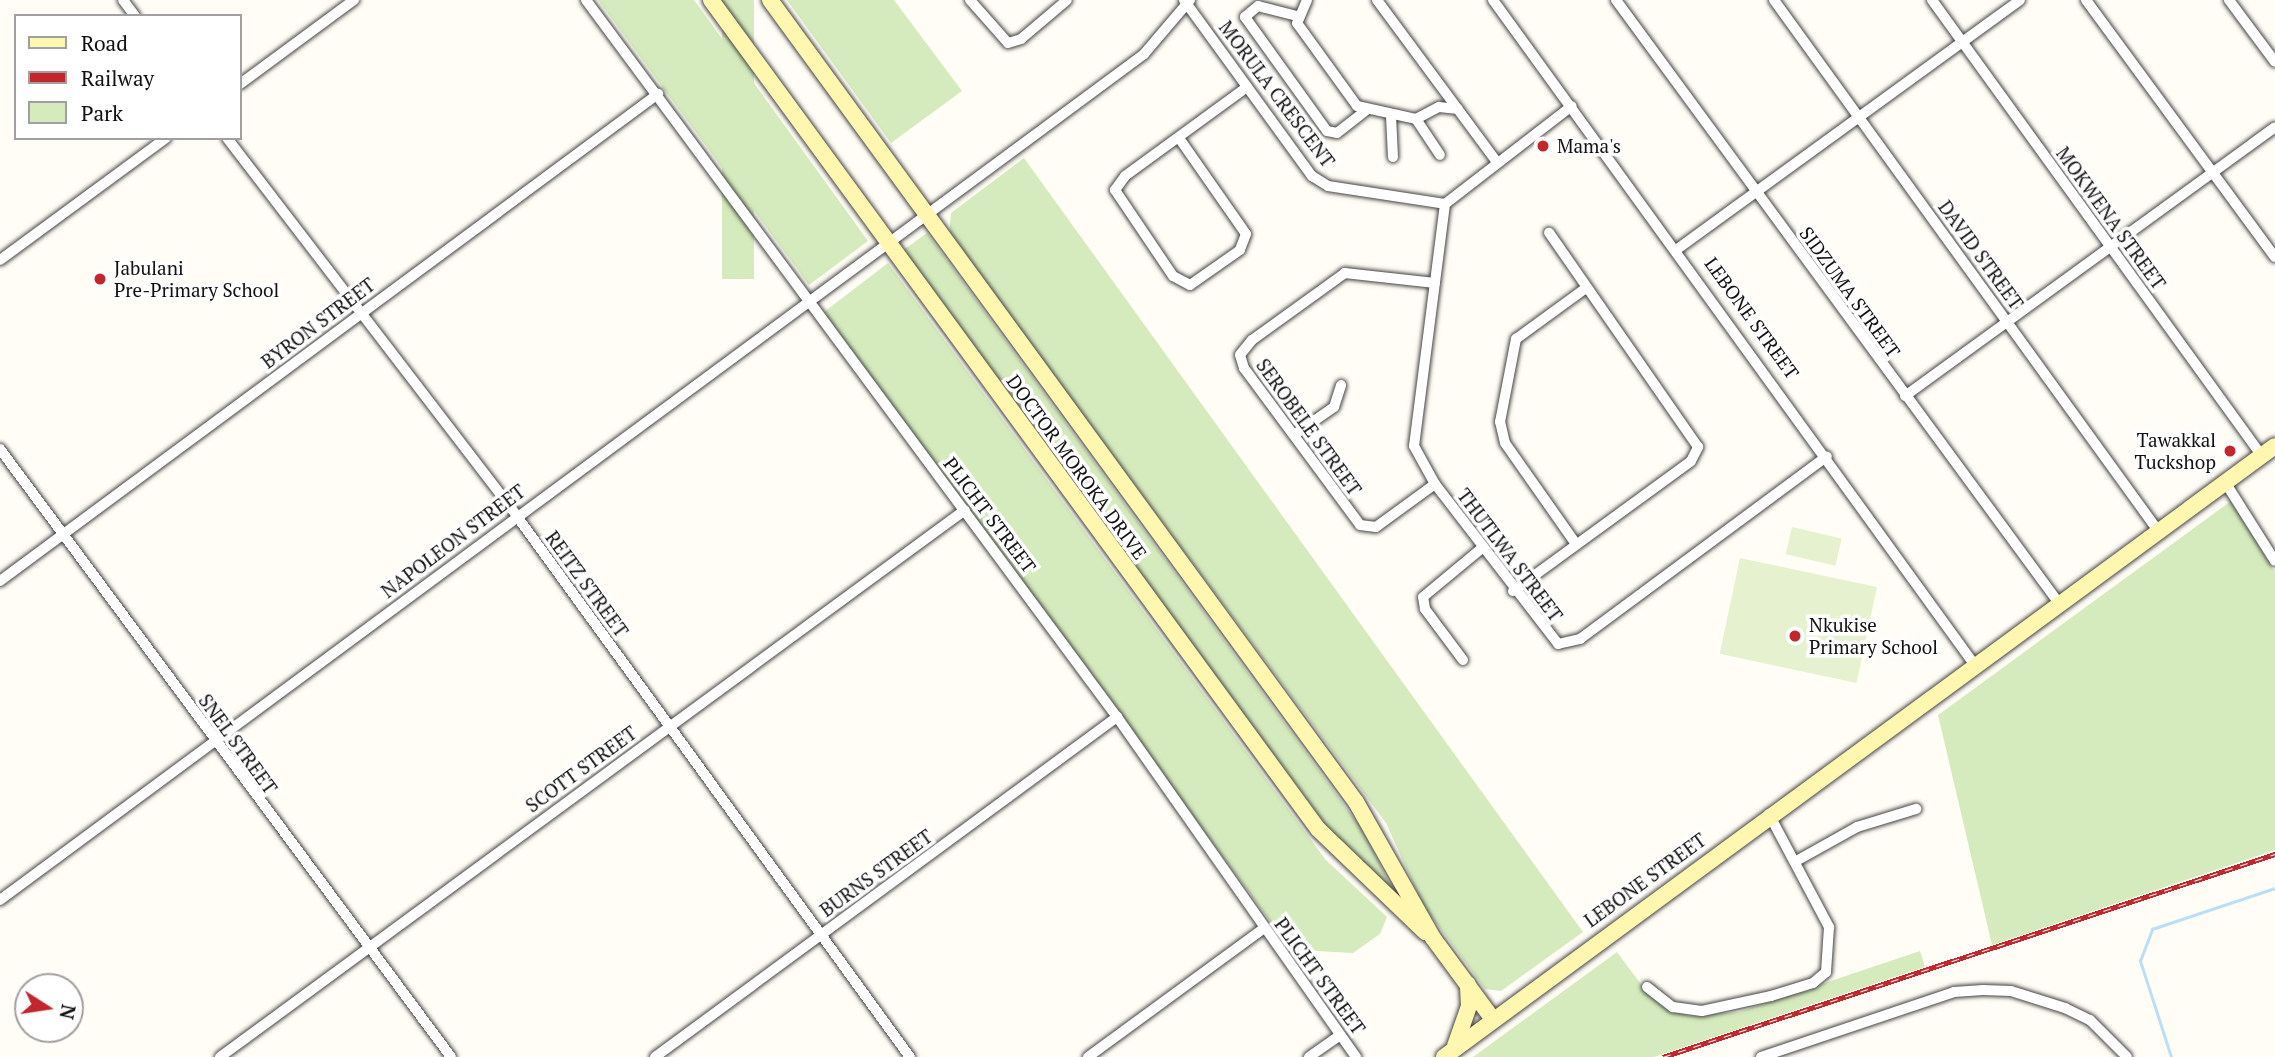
<!DOCTYPE html>
<html>
<head>
<meta charset="utf-8">
<style>
	body { margin:0 }
	#map { position:relative; width:2275px; height:1057px; overflow:hidden; background:#fffdf5; font-family:"PT Serif",serif }
	div>[style] { position:absolute }
	[style*='--x'] { left:calc(var(--x)*1px); top:calc(var(--y)*1px); width:calc(var(--w)*1px); rotate:calc(var(--a)*1deg) }
	.green>* { inset:0; background:#d5ebbd; transform-origin:0 0 }
	.pitch>* { inset:0; background:#e6f2cf; transform-origin:0 0 }
	.stream>* { height:2.5px; margin:-1.25px; padding:0 1.25px; transform-origin:1.25px; border-radius:1.25px; background:#b9e0f7 }
	.roads { filter:drop-shadow(0 0 2px #444) drop-shadow(0 0 2px #444) }
	.street>* { height:10px; margin:-5px; padding:0 5px; transform-origin:5px; border-radius:5px; background:#fff }
	.secondary>* { height:16px; margin:-8px; padding:0 8px; transform-origin:8px; border-radius:8px; background:#fff6b0 }
	.rail>* { height:5px; margin-top:-2.5px; transform-origin:0; background:repeating-linear-gradient(90deg,#fff 0 8px,#c4262e 0 16px); box-sizing:border-box; border-block:2px solid #c4262e }
	.dots>* { width:19px; height:19px; translate:-50% -50%; box-sizing:border-box; border:4px solid #fff; border-radius:50% }
	span { translate:-50% -50%; white-space:nowrap; text-align:center; line-height:1.15; -webkit-text-stroke:7px #fff; paint-order:stroke }
	.street-label { font-size:19px; color:#111 }
	.poi-label { font-size:19px; color:#111 }
	.left { translate:0 -50%; text-align:left }
	.right { translate:-100% -50%; text-align:right }
	.legend { position:absolute; left:14px; top:14px; width:228px; height:126px; box-sizing:border-box; background:#fff; border:2px solid #a0a0a0; margin:0; padding:9px 12px; list-style:none; font-size:21px; color:#111 }
	.legend li { display:flex; align-items:center; gap:14px; height:35px }
	.legend b { width:35px; border:2px solid #a0a0a0 }
	.north { position:absolute; left:14px; top:973px; width:70px; height:70px; box-sizing:border-box; background:#fff; border:2px solid #a0a0a0; border-radius:50%; rotate:102deg; font-size:19px; font-weight:700; line-height:28px; text-align:center; color:#111 }
	.north::after { content:''; display:block; margin:auto; width:24px; height:32px; background:#c4262e; clip-path:polygon(50% 0,100% 100%,50% 72%,0 100%) }
</style>
</head>
<body>
<div id="map">
	<div class="green">
		<i style="clip-path:polygon(598px 0,694px 0,868px 241px,809px 285px)"></i>
		<i style="left:722px;top:0;width:32px;height:279px"></i>
		<i style="clip-path:polygon(787px 0,894px 0,962px 91px,891px 143px)"></i>
		<i style="clip-path:polygon(1024px 158px,1583px 932px,1501px 991px,1485px 989px,1423px 905px,1386px 823px,949px 235px,951px 213px)"></i>
		<i style="clip-path:polygon(927px 233px,1361px 828px,1399px 901px,1340px 844px,902px 251px)"></i>
		<i style="clip-path:polygon(888px 263px,1325px 859px,1387px 917px,1380px 934px,1353px 953px,1316px 951px,1281px 936px,824px 312px)"></i>
		<i style="clip-path:polygon(2231px 501px,2275px 572px,2275px 850px,1992px 945px,1938px 715px)"></i>
		<i style="clip-path:polygon(1920px 951px,1925px 967px,1654px 1057px,1473px 1057px,1617px 952px,1649px 995px,1688px 1016px,1739px 1012px)"></i>
	</div>
	<div class="pitch">
		<i style="left:1792px;top:527px;width:51px;height:28px;rotate:13deg"></i>
		<i style="left:1740px;top:558px;width:140px;height:98px;rotate:12deg"></i>
	</div>
	<div class="stream">
		<i style="--x:2171;--y:1057;--w:101;--a:-107.9"></i>
		<i style="--x:2140;--y:961;--w:34;--a:-69"></i>
		<i style="--x:2152;--y:929;--w:130;--a:-18.4"></i>
	</div>
	<div class="roads">
		<div class="street">
			<i style="--x:123;--y:0;--w:20;--a:53"></i>
			<i style="--x:586;--y:0;--w:892;--a:53.48"></i>
			<i style="--x:1117;--y:717;--w:416;--a:54.9"></i>
			<i style="--x:970;--y:0;--w:57;--a:48.5"></i>
			<i style="--x:1008;--y:43;--w:14;--a:-17"></i>
			<i style="--x:1021;--y:39;--w:60;--a:-40.3"></i>
			<i style="--x:1184;--y:0;--w:218;--a:54"></i>
			<i style="--x:1312;--y:176;--w:19;--a:32"></i>
			<i style="--x:1328;--y:186;--w:118;--a:8.7"></i>
			<i style="--x:1445;--y:204;--w:160;--a:-37.7"></i>
			<i style="--x:1307;--y:0;--w:25;--a:113"></i>
			<i style="--x:1297;--y:23;--w:102;--a:54.1"></i>
			<i style="--x:1357;--y:106;--w:60;--a:12.4"></i>
			<i style="--x:1416;--y:119;--w:26;--a:-28"></i>
			<i style="--x:1439;--y:107;--w:19;--a:6"></i>
			<i style="--x:1377;--y:0;--w:202;--a:53.5"></i>
			<i style="--x:1493;--y:0;--w:820;--a:54.08"></i>
			<i style="--x:1616;--y:0;--w:747;--a:53.71"></i>
			<i style="--x:1774;--y:0;--w:657;--a:54.11"></i>
			<i style="--x:1932;--y:0;--w:563;--a:54.11"></i>
			<i style="--x:2086;--y:0;--w:319;--a:53.7"></i>
			<i style="--x:2229;--y:0;--w:77;--a:53.4"></i>
			<i style="--x:1297;--y:16;--w:40;--a:-165.6"></i>
			<i style="--x:1258;--y:6;--w:17;--a:140"></i>
			<i style="--x:1245;--y:17;--w:140;--a:54.3"></i>
			<i style="--x:1327;--y:131;--w:10;--a:11"></i>
			<i style="--x:1337;--y:133;--w:36;--a:-38"></i>
			<i style="--x:240;--y:84;--w:142;--a:-36.4"></i>
			<i style="--x:1391;--y:116;--w:41;--a:87.2"></i>
			<i style="--x:1416;--y:119;--w:43;--a:56.3"></i>
			<i style="--x:227;--y:138;--w:475;--a:52.5"></i>
			<i style="--x:516;--y:515;--w:670;--a:53.99"></i>
			<i style="--x:1179;--y:138;--w:117;--a:55.1"></i>
			<i style="--x:1246;--y:234;--w:17;--a:111"></i>
			<i style="--x:1240;--y:250;--w:61;--a:145"></i>
			<i style="--x:1190;--y:285;--w:19;--a:-152"></i>
			<i style="--x:1173;--y:276;--w:104;--a:-124"></i>
			<i style="--x:1115;--y:190;--w:17;--a:-54"></i>
			<i style="--x:1125;--y:176;--w:151;--a:-36.1"></i>
			<i style="--x:1445;--y:204;--w:244;--a:97.3"></i>
			<i style="--x:1414;--y:446;--w:43;--a:61.1"></i>
			<i style="--x:1435;--y:484;--w:202;--a:52.4"></i>
			<i style="--x:1558;--y:644;--w:23;--a:-13"></i>
			<i style="--x:1580;--y:639;--w:307;--a:-36.5"></i>
			<i style="--x:1676;--y:250;--w:425;--a:-36"></i>
			<i style="--x:0;--y:260;--w:206;--a:-36.3"></i>
			<i style="--x:1435;--y:283;--w:91;--a:-173.7"></i>
			<i style="--x:1345;--y:273;--w:115;--a:144.2"></i>
			<i style="--x:1252;--y:340;--w:19;--a:129"></i>
			<i style="--x:1240;--y:355;--w:14;--a:73"></i>
			<i style="--x:1244;--y:368;--w:195;--a:53.5"></i>
			<i style="--x:1360;--y:525;--w:16;--a:7"></i>
			<i style="--x:1376;--y:527;--w:73;--a:-36.1"></i>
			<i style="--x:1905;--y:396;--w:457;--a:-36"></i>
			<i style="--x:1294;--y:435;--w:49;--a:-35"></i>
			<i style="--x:1334;--y:407;--w:23;--a:-72"></i>
			<i style="--x:0;--y:449;--w:757;--a:53.43"></i>
			<i style="--x:2225;--y:482;--w:93;--a:57.7"></i>
			<i style="--x:1576;--y:544;--w:123;--a:-125.1"></i>
			<i style="--x:1505;--y:443;--w:22;--a:-103"></i>
			<i style="--x:1500;--y:422;--w:85;--a:-79.1"></i>
			<i style="--x:1516;--y:339;--w:87;--a:-36.1"></i>
			<i style="--x:0;--y:581;--w:819;--a:-36.51"></i>
			<i style="--x:1513;--y:591;--w:220;--a:-36.1"></i>
			<i style="--x:1691;--y:461;--w:16;--a:-63"></i>
			<i style="--x:1698;--y:447;--w:261;--a:-124.8"></i>
			<i style="--x:1463;--y:660;--w:64;--a:-126.7"></i>
			<i style="--x:1425;--y:609;--w:12;--a:-99"></i>
			<i style="--x:1423;--y:597;--w:77;--a:-39.7"></i>
			<i style="--x:1798;--y:860;--w:68;--a:-29.2"></i>
			<i style="--x:1857;--y:827;--w:62;--a:-17"></i>
			<i style="--x:0;--y:900;--w:1423;--a:-36.48"></i>
			<i style="--x:1144;--y:54;--w:71;--a:-49.6"></i>
			<i style="--x:1647;--y:987;--w:33;--a:38"></i>
			<i style="--x:1673;--y:1007;--w:29;--a:8"></i>
			<i style="--x:1702;--y:1011;--w:71;--a:-12.3"></i>
			<i style="--x:1771;--y:996;--w:44;--a:-17.2"></i>
			<i style="--x:1813;--y:983;--w:17;--a:-40"></i>
			<i style="--x:1826;--y:972;--w:45;--a:-86.2"></i>
			<i style="--x:1829;--y:927;--w:128;--a:-118"></i>
			<i style="--x:220;--y:1057;--w:924;--a:-36.29"></i>
			<i style="--x:655;--y:1057;--w:574;--a:-36.35"></i>
			<i style="--x:1088;--y:1057;--w:218;--a:-36.2"></i>
			<i style="--x:1309;--y:1057;--w:38;--a:-35"></i>
			<i style="--x:1761;--y:1057;--w:204;--a:-18.6"></i>
			<i style="--x:1954;--y:992;--w:29;--a:-4"></i>
			<i style="--x:1983;--y:990;--w:28;--a:2"></i>
			<i style="--x:2011;--y:991;--w:57;--a:17.5"></i>
			<i style="--x:2065;--y:1008;--w:28;--a:26"></i>
			<i style="--x:2090;--y:1020;--w:52;--a:45"></i>
		</div>
		<div class="secondary">
			<i style="--x:711;--y:0;--w:1027;--a:53.79"></i>
			<i style="--x:1318;--y:829;--w:149;--a:43.9"></i>
			<i style="--x:770;--y:0;--w:993;--a:53.85"></i>
			<i style="--x:1356;--y:802;--w:156;--a:60.5"></i>
			<i style="--x:1433;--y:938;--w:99;--a:53.6"></i>
			<i style="--x:1455;--y:1046;--w:42;--a:-70.7"></i>
			<i style="--x:1469;--y:1006;--w:22;--a:-93"></i>
			<i style="--x:1444;--y:1057;--w:1031;--a:-36.33"></i>
		</div>
	</div>
	<div class="rail">
		<i style="--x:1663;--y:1057;--w:645;--a:-18.35"></i>
	</div>
	<div class="dots">
		<i style="left:1543px;top:146px;background:#c4262e"></i>
		<i style="left:100px;top:279px;background:#c4262e"></i>
		<i style="left:2230px;top:451px;background:#c4262e"></i>
		<i style="left:1795px;top:636px;background:#c4262e"></i>
	</div>
	<div class="street-label">
		<span style="left:1277px;top:94px;rotate:53deg">MORULA CRESCENT</span>
		<span style="left:2111px;top:218px;rotate:54deg">MOKWENA STREET</span>
		<span style="left:1981px;top:255px;rotate:54deg">DAVID STREET</span>
		<span style="left:1850px;top:292px;rotate:54deg">SIDZUMA STREET</span>
		<span style="left:1752px;top:318px;rotate:54deg">LEBONE STREET</span>
		<span style="left:318px;top:323px;rotate:-37deg">BYRON STREET</span>
		<span style="left:1309px;top:427px;rotate:54deg">SEROBELE STREET</span>
		<span style="left:1077px;top:467px;rotate:54deg">DOCTOR MOROKA DRIVE</span>
		<span style="left:990px;top:515px;rotate:53deg">PLICHT STREET</span>
		<span style="left:453px;top:541px;rotate:-37deg">NAPOLEON STREET</span>
		<span style="left:1510px;top:555px;rotate:53deg">THUTLWA STREET</span>
		<span style="left:587px;top:584px;rotate:54deg">REITZ STREET</span>
		<span style="left:238px;top:744px;rotate:54deg">SNEL STREET</span>
		<span style="left:581px;top:769px;rotate:-36deg">SCOTT STREET</span>
		<span style="left:876px;top:873px;rotate:-36deg">BURNS STREET</span>
		<span style="left:1645px;top:880px;rotate:-36deg">LEBONE STREET</span>
		<span style="left:1320px;top:976px;rotate:54deg">PLICHT STREET</span>
	</div>
	<div class="poi-label">
		<span class="left" style="left:1557px;top:146px">Mama's</span>
		<span class="left" style="left:114px;top:279px">Jabulani<br>Pre-Primary School</span>
		<span class="right" style="left:2216px;top:451px">Tawakkal<br>Tuckshop</span>
		<span class="left" style="left:1809px;top:636px">Nkukise<br>Primary School</span>
	</div>
	<ul class="legend">
	<li><b style="height:9px;background:#fff6b0"></b>Road</li>
	<li><b style="height:9px;background:#c4262e"></b>Railway</li>
	<li><b style="height:19px;background:#d5ebbd"></b>Park</li>
	</ul>
	<div class="north">N</div>
</div>
</body>
</html>
